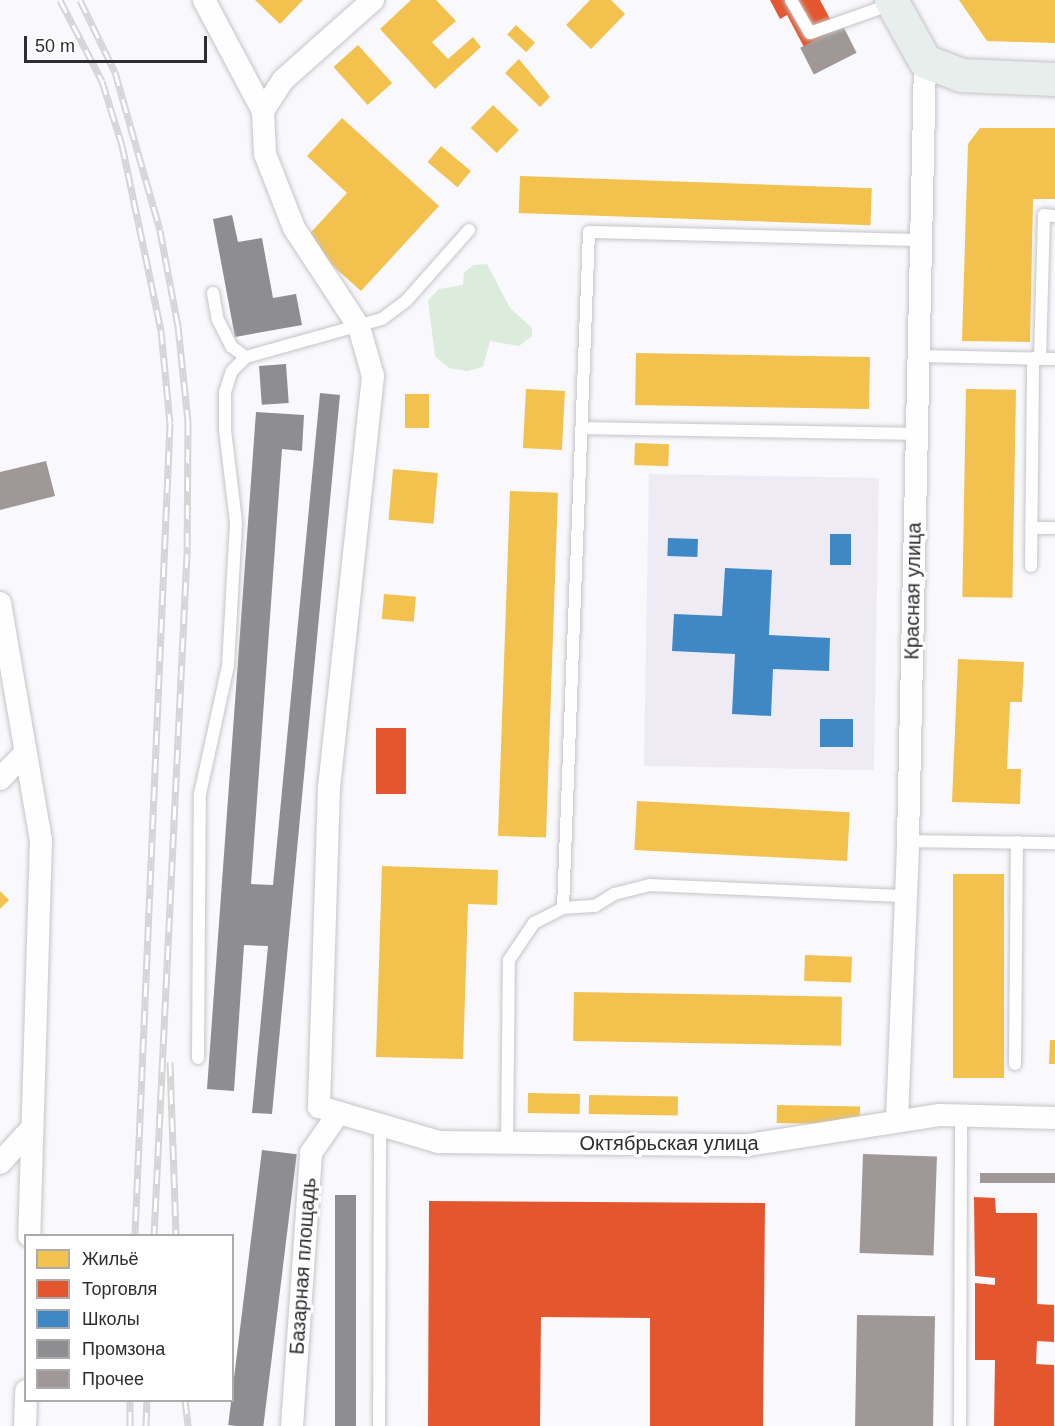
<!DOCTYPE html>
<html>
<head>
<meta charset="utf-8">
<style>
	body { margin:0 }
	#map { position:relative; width:1055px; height:1426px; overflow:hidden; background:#f9f8fc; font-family:Arial,sans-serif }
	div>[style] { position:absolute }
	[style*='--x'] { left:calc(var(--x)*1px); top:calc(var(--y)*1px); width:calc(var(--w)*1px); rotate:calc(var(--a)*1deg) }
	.built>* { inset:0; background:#eeebf5; transform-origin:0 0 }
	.green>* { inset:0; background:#dbecdc }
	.homes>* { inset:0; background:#f2c14e; transform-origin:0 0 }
	.shops>* { inset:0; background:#e4572e; transform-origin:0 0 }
	.schools>* { inset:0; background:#3f88c5; transform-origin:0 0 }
	.industry>* { inset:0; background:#8d8d92; transform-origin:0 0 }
	.building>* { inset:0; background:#9f9896; transform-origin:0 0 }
	.roads { filter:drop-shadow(0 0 2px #c5c4c8) drop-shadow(0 0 2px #c5c4c8) }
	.service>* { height:12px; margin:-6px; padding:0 6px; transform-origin:6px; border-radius:6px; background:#fefeff }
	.minor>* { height:22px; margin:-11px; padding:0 11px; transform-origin:11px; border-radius:11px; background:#fefeff }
	.primary>* { height:33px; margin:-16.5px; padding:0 16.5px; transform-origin:16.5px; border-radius:16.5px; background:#e7eeec }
	.rail>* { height:7px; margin-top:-3.5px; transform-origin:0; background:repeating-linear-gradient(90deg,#fff 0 14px,#d5d5d6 0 28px); box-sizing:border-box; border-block:2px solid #d5d5d6 }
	span { translate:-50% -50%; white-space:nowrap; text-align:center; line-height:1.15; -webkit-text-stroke:6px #fff; paint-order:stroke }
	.street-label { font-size:20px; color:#2e2d30 }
	.legend { position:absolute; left:24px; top:1234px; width:210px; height:168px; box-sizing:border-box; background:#fff; border:2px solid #ababac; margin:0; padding:8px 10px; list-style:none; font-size:18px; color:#2e2d30 }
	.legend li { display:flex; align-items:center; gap:12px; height:30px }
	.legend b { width:30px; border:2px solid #ababac }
	.scale { position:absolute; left:24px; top:36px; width:183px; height:27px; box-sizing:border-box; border:3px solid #2e2d30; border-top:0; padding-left:8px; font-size:18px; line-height:21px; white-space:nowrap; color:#2e2d30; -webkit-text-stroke:4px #fff; paint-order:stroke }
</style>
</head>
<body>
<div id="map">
	<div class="built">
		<i style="left:649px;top:474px;width:230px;height:292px;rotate:1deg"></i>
	</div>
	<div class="green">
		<i style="clip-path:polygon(487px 264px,510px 308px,532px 328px,532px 336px,519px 346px,490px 341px,483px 367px,467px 371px,449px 368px,435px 356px,428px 300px,439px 289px,463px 285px,464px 273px,473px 265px)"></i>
	</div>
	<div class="homes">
		<i style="clip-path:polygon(255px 0,303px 0,280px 24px)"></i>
		<i style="clip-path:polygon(411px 0,436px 0,456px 21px,432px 42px,448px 59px,473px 37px,481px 47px,435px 89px,380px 29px)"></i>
		<i style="clip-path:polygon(590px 0,611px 0,625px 14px,591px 49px,566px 25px)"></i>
		<i style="clip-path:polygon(959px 0,1055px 0,1055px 43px,987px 41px)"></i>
		<i style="left:516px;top:25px;width:26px;height:13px;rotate:43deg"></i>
		<i style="left:358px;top:45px;width:51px;height:33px;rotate:48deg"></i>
		<i style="clip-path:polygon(519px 59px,550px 97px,540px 107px,505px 73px)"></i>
		<i style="left:493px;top:105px;width:36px;height:32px;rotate:44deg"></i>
		<i style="clip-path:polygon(342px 118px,439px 206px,361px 291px,304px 240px,347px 193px,307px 156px)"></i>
		<i style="clip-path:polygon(980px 128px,1055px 128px,1055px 199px,1033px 199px,1030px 342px,962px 341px,968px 144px)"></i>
		<i style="left:441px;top:146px;width:39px;height:21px;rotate:40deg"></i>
		<i style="left:520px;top:176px;width:352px;height:37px;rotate:2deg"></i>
		<i style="left:636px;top:353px;width:234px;height:52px;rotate:1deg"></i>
		<i style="left:526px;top:389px;width:39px;height:59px;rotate:3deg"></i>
		<i style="left:966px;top:389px;width:50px;height:208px;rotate:1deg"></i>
		<i style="left:405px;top:394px;width:24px;height:34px"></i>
		<i style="left:635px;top:443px;width:34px;height:22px;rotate:2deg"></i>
		<i style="left:393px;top:469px;width:45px;height:51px;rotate:5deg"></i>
		<i style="left:510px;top:491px;width:48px;height:345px;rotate:2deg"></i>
		<i style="left:384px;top:594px;width:32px;height:25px;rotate:5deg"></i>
		<i style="clip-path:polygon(958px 659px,1024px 662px,1022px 702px,1010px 702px,1007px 769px,1021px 769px,1020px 804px,952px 802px)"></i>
		<i style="left:637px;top:801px;width:213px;height:49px;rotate:3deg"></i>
		<i style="clip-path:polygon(382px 866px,498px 870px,497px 905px,468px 904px,463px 1059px,376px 1057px)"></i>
		<i style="left:953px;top:874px;width:51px;height:204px"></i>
		<i style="clip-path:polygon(0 891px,9px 900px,0 909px)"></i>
		<i style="left:805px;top:955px;width:47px;height:26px;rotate:2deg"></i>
		<i style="left:574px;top:992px;width:268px;height:49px;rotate:1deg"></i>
		<i style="clip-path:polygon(1050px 1040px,1055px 1040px,1055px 1064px,1049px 1064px)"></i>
		<i style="left:528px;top:1093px;width:52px;height:20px;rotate:1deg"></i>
		<i style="left:589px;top:1095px;width:89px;height:19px;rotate:1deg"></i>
		<i style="left:777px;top:1105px;width:83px;height:18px;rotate:1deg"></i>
	</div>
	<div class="shops">
		<i style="clip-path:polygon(770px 0,820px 0,836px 30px,804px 47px,787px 15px,780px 19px)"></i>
		<i style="left:376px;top:728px;width:30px;height:66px"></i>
		<i style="clip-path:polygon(974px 1197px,995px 1198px,996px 1213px,1037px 1213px,1037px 1304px,1054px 1305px,1054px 1342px,1037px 1341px,1036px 1364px,1054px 1365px,1054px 1426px,994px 1426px,995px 1360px,975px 1360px,975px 1283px,995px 1285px,995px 1278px,975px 1276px)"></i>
		<i style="clip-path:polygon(429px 1201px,765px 1203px,763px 1426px,650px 1426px,650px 1318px,541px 1317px,540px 1426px,428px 1426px)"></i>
	</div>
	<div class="schools">
		<i style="left:830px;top:534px;width:21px;height:31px"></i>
		<i style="left:668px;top:538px;width:30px;height:18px;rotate:2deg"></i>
		<i style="clip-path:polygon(725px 568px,772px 570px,769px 635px,830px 638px,829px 671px,773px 669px,771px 716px,732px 714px,735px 654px,672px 651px,674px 614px,722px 616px)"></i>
		<i style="left:820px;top:719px;width:33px;height:28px"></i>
	</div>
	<div class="industry">
		<i style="clip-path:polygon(232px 215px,238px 242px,262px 238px,273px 298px,296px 294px,302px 325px,235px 337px,213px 219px)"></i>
		<i style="left:286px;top:364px;width:39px;height:27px;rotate:86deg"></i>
		<i style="clip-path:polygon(320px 393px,340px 395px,272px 1114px,252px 1113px,268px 946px,244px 945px,234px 1091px,207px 1089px,256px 412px,304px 415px,302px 451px,282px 449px,251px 884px,273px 885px)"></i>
		<i style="left:262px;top:1150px;width:35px;height:277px;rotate:7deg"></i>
		<i style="left:335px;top:1195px;width:21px;height:231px"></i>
	</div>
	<div class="building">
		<i style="left:843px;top:26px;width:30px;height:48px;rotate:63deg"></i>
		<i style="clip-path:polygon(46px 461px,55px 496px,0 510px,0 472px)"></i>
		<i style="left:863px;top:1154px;width:74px;height:99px;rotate:2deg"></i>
		<i style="left:980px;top:1173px;width:75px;height:10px"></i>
		<i style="left:857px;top:1315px;width:78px;height:111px;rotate:1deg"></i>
	</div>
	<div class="roads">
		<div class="service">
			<i style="--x:791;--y:0;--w:38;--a:60"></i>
			<i style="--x:810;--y:33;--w:87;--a:-19.5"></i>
			<i style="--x:213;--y:293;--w:27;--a:80"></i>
			<i style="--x:218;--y:320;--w:30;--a:63"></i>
			<i style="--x:232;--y:347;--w:17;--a:36"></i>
			<i style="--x:919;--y:356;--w:136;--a:1.3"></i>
			<i style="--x:1040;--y:359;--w:144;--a:-88.4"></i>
			<i style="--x:1044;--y:215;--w:11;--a:5"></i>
			<i style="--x:584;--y:428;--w:332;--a:1"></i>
			<i style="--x:1031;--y:528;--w:24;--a:0"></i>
			<i style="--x:1031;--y:566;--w:208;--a:-89.4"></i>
			<i style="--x:908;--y:841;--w:147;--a:0.8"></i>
			<i style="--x:563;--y:908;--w:676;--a:-87.8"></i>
			<i style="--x:589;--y:232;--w:332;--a:1.4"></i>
			<i style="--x:198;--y:1058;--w:264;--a:-89.6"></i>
			<i style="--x:200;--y:794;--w:131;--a:-77.7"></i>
			<i style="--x:228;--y:666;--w:144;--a:-86.8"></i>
			<i style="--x:236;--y:522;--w:93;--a:-96.8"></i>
			<i style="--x:225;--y:430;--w:38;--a:-90"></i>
			<i style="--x:225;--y:392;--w:22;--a:-72"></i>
			<i style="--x:232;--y:371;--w:20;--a:-45"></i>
			<i style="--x:246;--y:357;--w:141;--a:-15.6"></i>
			<i style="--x:382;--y:319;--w:30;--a:-37"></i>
			<i style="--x:406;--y:301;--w:95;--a:-48.4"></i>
			<i style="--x:1015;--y:1064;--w:222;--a:-89.5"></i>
			<i style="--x:507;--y:1143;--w:183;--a:-89.4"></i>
			<i style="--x:509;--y:960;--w:45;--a:-56"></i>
			<i style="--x:534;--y:923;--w:33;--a:-27"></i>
			<i style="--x:563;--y:908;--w:32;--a:-4"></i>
			<i style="--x:595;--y:906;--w:22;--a:-32"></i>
			<i style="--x:614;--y:894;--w:37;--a:-14"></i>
			<i style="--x:650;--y:885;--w:256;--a:2.5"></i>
			<i style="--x:379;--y:1426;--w:299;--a:-89.8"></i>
			<i style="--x:960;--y:1426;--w:312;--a:-89.8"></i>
		</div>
		<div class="minor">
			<i style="--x:204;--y:0;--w:126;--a:62"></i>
			<i style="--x:373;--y:0;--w:120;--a:138.4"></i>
			<i style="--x:283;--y:80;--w:37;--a:123"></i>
			<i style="--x:263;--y:111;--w:43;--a:87.3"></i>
			<i style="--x:265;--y:154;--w:79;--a:68.6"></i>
			<i style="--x:294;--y:228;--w:118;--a:56.7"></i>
			<i style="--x:359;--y:327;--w:51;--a:74.1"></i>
			<i style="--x:373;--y:376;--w:413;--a:96.1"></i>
			<i style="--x:329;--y:787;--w:320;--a:91.8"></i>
			<i style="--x:319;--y:1107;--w:125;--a:16.3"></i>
			<i style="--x:439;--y:1142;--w:309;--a:0.6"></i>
			<i style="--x:748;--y:1145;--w:194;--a:-8.9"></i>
			<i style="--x:940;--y:1115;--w:115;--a:1.5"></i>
			<i style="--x:0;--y:603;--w:241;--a:80.2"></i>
			<i style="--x:41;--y:840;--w:396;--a:91.7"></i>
			<i style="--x:0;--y:779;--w:37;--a:-46"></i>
			<i style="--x:897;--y:1120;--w:279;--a:-87.7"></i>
			<i style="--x:908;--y:841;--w:780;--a:-88.75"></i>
			<i style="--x:0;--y:1163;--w:46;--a:-47.6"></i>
			<i style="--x:25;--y:1426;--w:35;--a:-88"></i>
			<i style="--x:292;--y:1426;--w:274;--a:-86"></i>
			<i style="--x:311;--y:1153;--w:47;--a:-55.3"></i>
		</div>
		<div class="primary">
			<i style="--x:891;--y:0;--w:70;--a:60.9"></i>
			<i style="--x:925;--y:61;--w:39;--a:21"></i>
			<i style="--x:961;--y:75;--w:94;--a:2.4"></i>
		</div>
	</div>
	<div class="rail">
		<i style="--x:60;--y:0;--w:91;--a:62.6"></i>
		<i style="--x:102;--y:81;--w:67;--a:72.6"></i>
		<i style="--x:122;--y:145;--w:189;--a:78.1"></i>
		<i style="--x:161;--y:330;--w:93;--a:84.5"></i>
		<i style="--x:170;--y:423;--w:814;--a:92.47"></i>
		<i style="--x:80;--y:0;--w:80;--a:64.1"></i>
		<i style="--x:115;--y:72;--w:164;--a:74.1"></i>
		<i style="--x:160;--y:230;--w:98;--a:79.4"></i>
		<i style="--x:178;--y:326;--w:96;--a:84"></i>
		<i style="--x:188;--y:421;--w:133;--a:90.4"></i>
		<i style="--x:187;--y:554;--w:683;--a:92.77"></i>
		<i style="--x:170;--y:1062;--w:174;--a:88"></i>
		<i style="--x:185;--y:1400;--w:26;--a:83"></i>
		<i style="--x:130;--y:1426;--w:26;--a:-90"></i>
		<i style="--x:146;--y:1426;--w:26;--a:-88"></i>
	</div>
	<div class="street-label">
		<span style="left:913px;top:591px;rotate:-89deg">Красная улица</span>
		<span style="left:669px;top:1143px">Октябрьская улица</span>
		<span style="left:303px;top:1266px;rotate:-86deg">Базарная площадь</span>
	</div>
	<ul class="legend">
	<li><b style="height:16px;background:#f2c14e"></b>Жильё</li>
	<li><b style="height:16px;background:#e4572e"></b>Торговля</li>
	<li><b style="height:16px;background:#3f88c5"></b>Школы</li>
	<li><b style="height:16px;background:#8d8d92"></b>Промзона</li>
	<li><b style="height:16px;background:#9f9896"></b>Прочее</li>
	</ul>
	<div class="scale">50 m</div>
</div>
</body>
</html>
